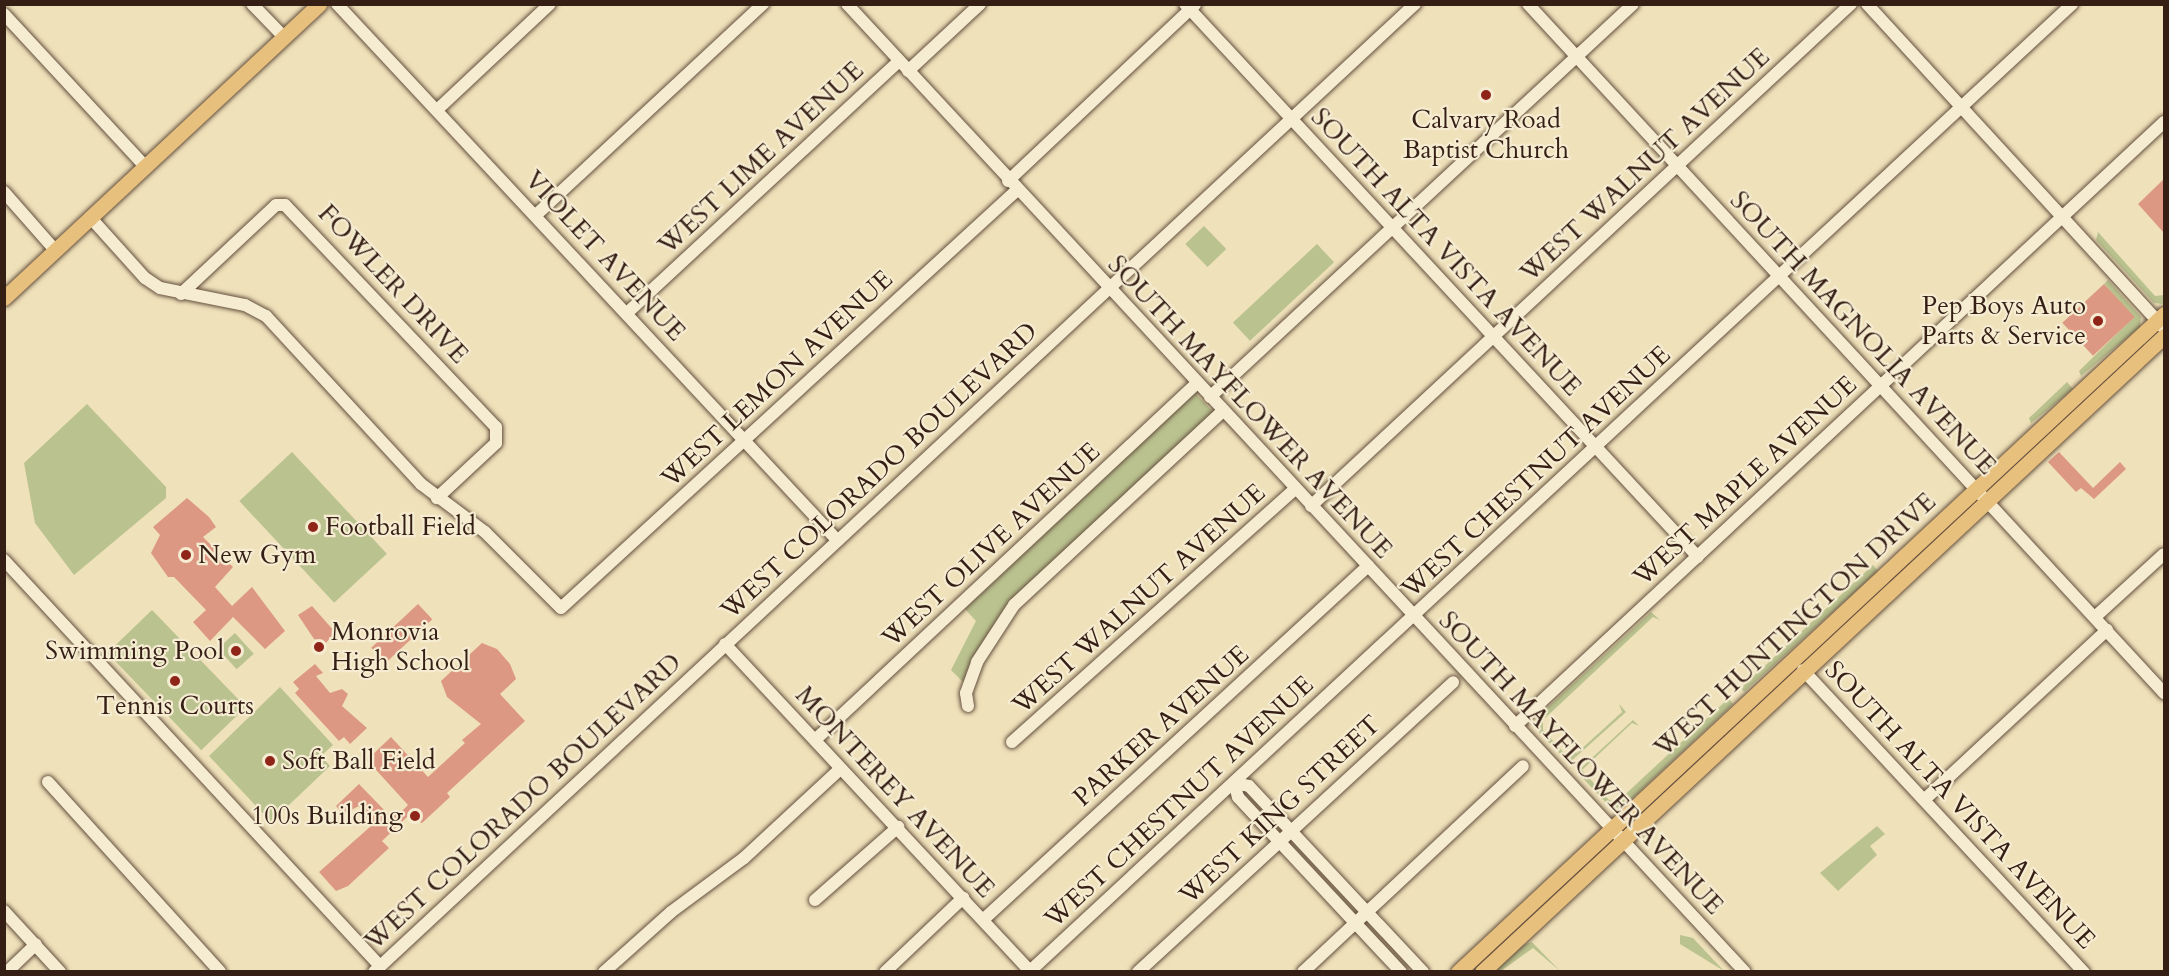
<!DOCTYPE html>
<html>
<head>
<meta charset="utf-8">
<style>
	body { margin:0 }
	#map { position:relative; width:2169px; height:976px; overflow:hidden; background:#efe1ba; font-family:Cardo,serif }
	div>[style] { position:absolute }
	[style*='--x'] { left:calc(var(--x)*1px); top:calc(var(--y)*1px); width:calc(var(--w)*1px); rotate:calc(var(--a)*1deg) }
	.green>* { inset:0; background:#bac28f; transform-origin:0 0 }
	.building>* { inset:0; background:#dd9883; transform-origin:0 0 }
	.roads { filter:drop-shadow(0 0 2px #644f3e) drop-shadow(0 0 2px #644f3e) }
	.minor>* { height:12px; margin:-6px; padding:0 6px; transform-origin:6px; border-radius:6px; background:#f5ecd2 }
	.major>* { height:15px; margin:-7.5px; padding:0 7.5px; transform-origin:7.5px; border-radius:7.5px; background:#e8c07d }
	.dots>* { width:16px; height:16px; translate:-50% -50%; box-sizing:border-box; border:3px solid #f5ecd2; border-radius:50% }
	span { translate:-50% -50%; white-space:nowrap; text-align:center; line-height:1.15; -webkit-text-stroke:4.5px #f5ecd2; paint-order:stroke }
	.poi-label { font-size:26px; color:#351e14 }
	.right { translate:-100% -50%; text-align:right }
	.left { translate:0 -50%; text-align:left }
	.street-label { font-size:26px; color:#351e14 }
	.frame { position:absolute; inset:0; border:6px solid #351e14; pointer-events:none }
</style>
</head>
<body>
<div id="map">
	<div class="green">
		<i style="left:1204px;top:226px;width:32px;height:26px;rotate:46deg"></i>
		<i style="clip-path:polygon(2098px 232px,2155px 296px,2164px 295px,2164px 304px,2154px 303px,2096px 240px)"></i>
		<i style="left:1317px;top:244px;width:25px;height:115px;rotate:47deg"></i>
		<i style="clip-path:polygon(2108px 280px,2141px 317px,2140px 327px,2081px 376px,2079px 371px,2134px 317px,2104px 284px)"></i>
		<i style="clip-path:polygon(2067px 382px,2073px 389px,2031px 423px,2029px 418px)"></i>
		<i style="clip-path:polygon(1195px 393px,1214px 413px,1030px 586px,966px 685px,951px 670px,976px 621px,965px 609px)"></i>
		<i style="clip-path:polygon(87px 404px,166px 487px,166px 498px,74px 575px,35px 523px,24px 463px)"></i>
		<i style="left:292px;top:452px;width:139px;height:72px;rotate:47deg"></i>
		<i style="clip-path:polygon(1873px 565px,1878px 571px,1744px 692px,1741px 688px)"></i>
		<i style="left:152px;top:610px;width:135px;height:62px;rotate:46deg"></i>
		<i style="clip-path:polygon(1651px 612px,1660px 620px,1653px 617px,1543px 720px,1543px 730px,1566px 755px,1573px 750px,1577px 753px,1622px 712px,1619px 704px,1626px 712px,1569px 763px,1536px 729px,1536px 718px)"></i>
		<i style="left:235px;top:633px;width:28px;height:23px;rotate:48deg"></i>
		<i style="clip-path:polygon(280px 687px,333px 745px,321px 756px,330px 766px,271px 822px,209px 756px)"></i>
		<i style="clip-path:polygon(1729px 698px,1733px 704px,1622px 808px,1610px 807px,1579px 774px,1580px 769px,1633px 720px,1639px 726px,1632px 723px,1582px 770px,1609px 800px,1617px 802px)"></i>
		<i style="clip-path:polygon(1877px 826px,1885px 834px,1870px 846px,1877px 855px,1838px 891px,1820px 873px)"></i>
		<i style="clip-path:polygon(1680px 935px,1693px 938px,1724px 971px,1680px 944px)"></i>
		<i style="clip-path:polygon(1532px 942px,1560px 971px,1533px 948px,1501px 971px,1493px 972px,1522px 945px)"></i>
	</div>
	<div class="building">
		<i style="clip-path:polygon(2164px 179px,2164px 233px,2138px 204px)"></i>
		<i style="left:2104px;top:284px;width:45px;height:57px;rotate:47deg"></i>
		<i style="clip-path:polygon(2059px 452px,2093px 488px,2120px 462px,2126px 469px,2094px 499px,2081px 488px,2076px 492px,2048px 462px)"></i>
		<i style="clip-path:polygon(187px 498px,209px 517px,216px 527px,203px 537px,233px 567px,215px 587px,232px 606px,252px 587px,285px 631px,265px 649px,233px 617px,210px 641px,193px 622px,206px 610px,174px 577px,168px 577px,151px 553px,160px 535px,153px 527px)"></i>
		<i style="left:418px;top:604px;width:21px;height:64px;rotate:47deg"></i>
		<i style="clip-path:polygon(312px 606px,335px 632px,326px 643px,314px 639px,298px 615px)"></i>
		<i style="clip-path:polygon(482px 643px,497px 649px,510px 664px,516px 679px,500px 694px,525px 721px,447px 793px,450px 797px,422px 823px,407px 817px,382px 841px,389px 848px,348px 886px,336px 891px,319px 872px,371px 826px,359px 806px,343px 814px,336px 806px,359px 784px,388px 814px,392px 811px,397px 816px,408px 805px,367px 760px,391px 737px,428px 777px,465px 743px,462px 740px,481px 724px,447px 697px,441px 681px)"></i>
		<i style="clip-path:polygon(315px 664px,323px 673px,316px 676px,330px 693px,342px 689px,348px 694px,342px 706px,367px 728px,350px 744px,344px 737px,339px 741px,295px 693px,299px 689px,293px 682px)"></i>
	</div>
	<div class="roads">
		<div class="minor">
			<i style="--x:252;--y:4;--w:46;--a:45.9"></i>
			<i style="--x:337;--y:4;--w:734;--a:46.99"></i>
			<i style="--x:847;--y:4;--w:1320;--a:47.15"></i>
			<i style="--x:1185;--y:4;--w:754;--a:47.15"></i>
			<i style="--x:1528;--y:4;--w:938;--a:47.29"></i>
			<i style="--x:1867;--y:4;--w:440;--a:47.5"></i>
			<i style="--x:4;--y:14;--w:207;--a:47.2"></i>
			<i style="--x:908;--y:71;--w:98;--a:-42.9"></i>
			<i style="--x:437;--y:110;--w:155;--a:-43.2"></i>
			<i style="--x:1008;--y:181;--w:257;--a:-43.3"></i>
			<i style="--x:4;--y:192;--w:77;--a:48.7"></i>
			<i style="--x:536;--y:215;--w:310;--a:-42.9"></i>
			<i style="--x:90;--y:217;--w:82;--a:48"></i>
			<i style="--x:145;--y:278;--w:18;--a:34"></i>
			<i style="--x:160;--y:288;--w:87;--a:11.3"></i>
			<i style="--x:245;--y:305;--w:24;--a:28"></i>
			<i style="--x:266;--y:316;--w:229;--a:47.3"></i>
			<i style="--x:421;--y:484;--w:80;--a:36.9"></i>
			<i style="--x:485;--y:532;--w:107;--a:45"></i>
			<i style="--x:561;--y:608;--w:619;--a:-42.51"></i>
			<i style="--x:181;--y:294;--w:130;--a:-43.1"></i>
			<i style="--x:276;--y:205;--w:9;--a:0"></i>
			<i style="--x:285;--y:205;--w:306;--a:46.5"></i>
			<i style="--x:496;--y:427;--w:16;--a:90"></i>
			<i style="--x:496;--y:443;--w:81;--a:137"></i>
			<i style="--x:627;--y:313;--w:371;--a:-42.8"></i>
			<i style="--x:1210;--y:397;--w:577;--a:-42.89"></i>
			<i style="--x:1311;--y:506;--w:737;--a:-42.91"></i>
			<i style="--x:4;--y:560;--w:553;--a:47.2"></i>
			<i style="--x:2095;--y:617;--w:93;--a:-42.4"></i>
			<i style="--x:725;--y:644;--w:449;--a:47"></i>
			<i style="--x:1803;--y:670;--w:413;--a:47.1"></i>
			<i style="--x:968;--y:706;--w:13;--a:-99"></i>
			<i style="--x:966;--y:693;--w:33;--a:-70"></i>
			<i style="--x:977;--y:662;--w:68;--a:-57"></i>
			<i style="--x:1014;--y:605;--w:285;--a:-42.9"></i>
			<i style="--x:1515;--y:726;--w:887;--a:-42.94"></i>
			<i style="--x:815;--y:740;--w:523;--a:-43.06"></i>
			<i style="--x:1012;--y:742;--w:380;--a:-41.8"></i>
			<i style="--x:48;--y:782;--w:256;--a:47.8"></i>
			<i style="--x:1924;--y:800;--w:250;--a:-42.9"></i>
			<i style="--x:815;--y:900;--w:111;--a:-41.3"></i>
			<i style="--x:4;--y:911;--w:83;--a:47.4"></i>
			<i style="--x:984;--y:919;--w:522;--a:-42.59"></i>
			<i style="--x:7;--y:972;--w:40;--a:-44"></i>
			<i style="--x:374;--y:972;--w:1422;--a:-42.92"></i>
			<i style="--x:604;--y:972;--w:90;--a:-41.8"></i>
			<i style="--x:671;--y:912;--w:91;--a:-36.5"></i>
			<i style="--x:744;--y:858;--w:131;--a:-42.8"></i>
			<i style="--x:885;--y:972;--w:108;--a:-43.5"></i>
			<i style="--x:1029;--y:972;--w:1423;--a:-42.86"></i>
			<i style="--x:1138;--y:972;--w:428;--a:-42.6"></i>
			<i style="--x:1303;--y:972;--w:301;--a:-43.1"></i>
			<i style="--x:1401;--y:972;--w:239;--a:-133"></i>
			<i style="--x:1238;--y:797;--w:15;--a:-106"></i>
			<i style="--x:1234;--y:783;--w:15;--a:11"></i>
			<i style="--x:1249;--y:786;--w:255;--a:46.9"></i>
		</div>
		<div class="major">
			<i style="--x:4;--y:298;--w:431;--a:-43"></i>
			<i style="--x:1458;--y:972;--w:965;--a:-42.98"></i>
			<i style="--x:1482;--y:972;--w:933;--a:-43"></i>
		</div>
	</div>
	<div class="dots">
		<i style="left:1486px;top:95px;background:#8f2418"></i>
		<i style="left:2098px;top:321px;background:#8f2418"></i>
		<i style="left:313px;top:527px;background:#8f2418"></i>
		<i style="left:186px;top:555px;background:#8f2418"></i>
		<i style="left:319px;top:647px;background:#8f2418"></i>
		<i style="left:236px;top:651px;background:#8f2418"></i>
		<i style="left:175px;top:681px;background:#8f2418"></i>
		<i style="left:270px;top:761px;background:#8f2418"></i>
		<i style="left:415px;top:816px;background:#8f2418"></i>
	</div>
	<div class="poi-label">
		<span style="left:1486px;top:135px">Calvary Road<br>Baptist Church</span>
		<span class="right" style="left:2086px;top:321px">Pep Boys Auto<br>Parts &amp; Service</span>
		<span class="left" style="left:325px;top:527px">Football Field</span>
		<span class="left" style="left:198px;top:555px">New Gym</span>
		<span class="left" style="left:331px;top:647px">Monrovia<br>High School</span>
		<span class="right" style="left:224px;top:651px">Swimming Pool</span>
		<span style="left:175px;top:706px">Tennis Courts</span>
		<span class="left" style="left:282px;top:761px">Soft Ball Field</span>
		<span class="right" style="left:403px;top:816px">100s Building</span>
	</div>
	<div class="street-label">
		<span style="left:761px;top:158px;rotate:-43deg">WEST LIME AVENUE</span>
		<span style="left:1645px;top:165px;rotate:-43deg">WEST WALNUT AVENUE</span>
		<span style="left:1446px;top:252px;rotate:47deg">SOUTH ALTA VISTA AVENUE</span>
		<span style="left:605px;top:256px;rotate:47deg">VIOLET AVENUE</span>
		<span style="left:393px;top:284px;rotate:47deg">FOWLER DRIVE</span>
		<span style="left:1863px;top:333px;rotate:47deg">SOUTH MAGNOLIA AVENUE</span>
		<span style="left:777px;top:379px;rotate:-43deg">WEST LEMON AVENUE</span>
		<span style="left:1250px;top:407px;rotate:47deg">SOUTH MAYFLOWER AVENUE</span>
		<span style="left:879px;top:471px;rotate:-43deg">WEST COLORADO BOULEVARD</span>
		<span style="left:1536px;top:472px;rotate:-43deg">WEST CHESTNUT AVENUE</span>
		<span style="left:1745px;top:481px;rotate:-43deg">WEST MAPLE AVENUE</span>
		<span style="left:991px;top:545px;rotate:-43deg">WEST OLIVE AVENUE</span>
		<span style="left:1139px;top:599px;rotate:-42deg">WEST WALNUT AVENUE</span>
		<span style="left:1795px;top:625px;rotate:-43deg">WEST HUNTINGTON DRIVE</span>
		<span style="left:1161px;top:726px;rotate:-42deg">PARKER AVENUE</span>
		<span style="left:1581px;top:763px;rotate:47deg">SOUTH MAYFLOWER AVENUE</span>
		<span style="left:895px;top:792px;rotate:47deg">MONTEREY AVENUE</span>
		<span style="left:523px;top:802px;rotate:-43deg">WEST COLORADO BOULEVARD</span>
		<span style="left:1179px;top:802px;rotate:-43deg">WEST CHESTNUT AVENUE</span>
		<span style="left:1960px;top:805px;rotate:47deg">SOUTH ALTA VISTA AVENUE</span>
		<span style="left:1280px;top:810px;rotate:-43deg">WEST KING STREET</span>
	</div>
	<div class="frame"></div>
</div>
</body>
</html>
